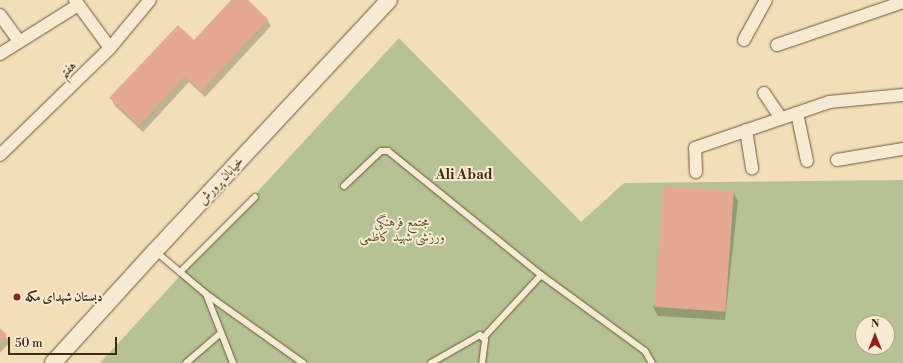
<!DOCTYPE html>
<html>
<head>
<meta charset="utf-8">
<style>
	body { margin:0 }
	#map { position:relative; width:903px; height:363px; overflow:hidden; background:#f2deb9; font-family:"Libre Bodoni",Amiri,serif }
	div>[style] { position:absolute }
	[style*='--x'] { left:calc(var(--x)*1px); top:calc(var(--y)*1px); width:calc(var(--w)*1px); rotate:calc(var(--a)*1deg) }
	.green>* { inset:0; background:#b6c293 }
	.shadow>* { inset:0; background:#0003 }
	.building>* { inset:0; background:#e5a892; transform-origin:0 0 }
	.roads { filter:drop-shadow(0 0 1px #6c583d) drop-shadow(0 0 1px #6c583d) }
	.service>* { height:6px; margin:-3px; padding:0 3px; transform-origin:3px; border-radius:3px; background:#f7ead2 }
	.minor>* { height:12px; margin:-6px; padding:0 6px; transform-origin:6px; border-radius:6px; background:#f7ead2 }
	.tertiary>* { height:16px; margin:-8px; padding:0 8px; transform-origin:8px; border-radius:8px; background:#f7ead2 }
	.dots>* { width:11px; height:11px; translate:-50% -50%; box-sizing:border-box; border:2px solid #f7ead2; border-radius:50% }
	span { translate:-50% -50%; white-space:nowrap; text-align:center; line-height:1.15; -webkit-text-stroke:4px #f7ead2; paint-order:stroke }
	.street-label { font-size:13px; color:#402b14 }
	.park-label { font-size:13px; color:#5e5134; font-style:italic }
	.poi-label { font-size:13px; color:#402b14; font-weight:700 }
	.left { translate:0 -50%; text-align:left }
	.neighbourhood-label { font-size:14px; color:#402b14; font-weight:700 }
	.north { position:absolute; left:855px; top:315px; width:40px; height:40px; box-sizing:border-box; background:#f7ead2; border:1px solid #ae9e86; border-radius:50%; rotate:0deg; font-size:11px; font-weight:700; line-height:16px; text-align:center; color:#402b14 }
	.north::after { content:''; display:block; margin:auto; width:14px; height:18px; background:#8f2418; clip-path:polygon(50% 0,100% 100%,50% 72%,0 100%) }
	.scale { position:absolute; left:8px; top:337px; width:109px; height:18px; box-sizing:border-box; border:2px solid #402b14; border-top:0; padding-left:5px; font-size:12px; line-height:14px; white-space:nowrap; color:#402b14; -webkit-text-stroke:3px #f7ead2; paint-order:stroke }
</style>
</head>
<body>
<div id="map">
	<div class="green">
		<i style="clip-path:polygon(evenodd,399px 38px,581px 222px,624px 183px,903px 180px,903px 363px,100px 363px,399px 38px,863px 323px,887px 323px,887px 347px,863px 347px,863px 323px)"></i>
	</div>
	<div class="shadow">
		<i style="clip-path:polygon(232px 0,246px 0,267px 19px,271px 26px,205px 97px,189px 82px,143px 132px,115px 106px,111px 98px,194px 41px)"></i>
		<i style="clip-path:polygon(733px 192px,738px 201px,725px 320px,658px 316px,653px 307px)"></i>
		<i style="clip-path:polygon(0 330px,10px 342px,0 353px)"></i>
	</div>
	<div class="building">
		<i style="clip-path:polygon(231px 0,248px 0,268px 19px,201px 91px,185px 76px,139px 125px,109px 98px,178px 25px,194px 40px)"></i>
		<i style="left:663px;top:186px;width:71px;height:121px;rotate:4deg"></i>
		<i style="clip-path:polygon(0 328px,7px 335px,0 342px)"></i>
	</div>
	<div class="roads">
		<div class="service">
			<i style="--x:344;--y:186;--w:51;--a:-43.4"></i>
			<i style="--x:381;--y:151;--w:7;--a:0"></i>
			<i style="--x:388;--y:151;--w:197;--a:39"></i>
			<i style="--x:541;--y:275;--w:129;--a:36.2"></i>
			<i style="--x:645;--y:351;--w:14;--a:60"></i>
			<i style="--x:155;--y:251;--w:67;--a:40.1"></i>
			<i style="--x:206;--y:294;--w:119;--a:35.4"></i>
			<i style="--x:180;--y:272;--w:106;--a:-45"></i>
			<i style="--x:206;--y:294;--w:74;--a:68.6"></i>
			<i style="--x:484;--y:337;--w:84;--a:-47.4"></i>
			<i style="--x:186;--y:363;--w:46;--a:-40.6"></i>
			<i style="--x:431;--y:363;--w:56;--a:-29.7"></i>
			<i style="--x:480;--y:335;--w:7;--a:45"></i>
			<i style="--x:485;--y:340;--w:23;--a:97"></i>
		</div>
		<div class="minor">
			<i style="--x:75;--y:0;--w:59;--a:53.9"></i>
			<i style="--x:0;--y:15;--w:32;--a:54"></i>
			<i style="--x:744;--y:40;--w:46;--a:-61.2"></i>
			<i style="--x:777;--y:45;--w:133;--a:-18.8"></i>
			<i style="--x:0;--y:54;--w:92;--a:-32.1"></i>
			<i style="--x:764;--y:93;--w:30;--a:56"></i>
			<i style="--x:797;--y:113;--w:49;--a:78.2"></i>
			<i style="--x:746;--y:130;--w:39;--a:81"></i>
			<i style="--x:0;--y:155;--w:153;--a:-44.2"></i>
			<i style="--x:110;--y:48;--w:62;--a:-50.2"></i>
			<i style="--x:837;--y:160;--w:67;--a:-9.5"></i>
			<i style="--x:696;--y:172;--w:24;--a:-92"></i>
			<i style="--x:695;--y:148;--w:142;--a:-18.9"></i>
			<i style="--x:829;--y:102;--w:74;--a:-5.4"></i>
		</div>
		<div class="tertiary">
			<i style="--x:53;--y:363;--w:151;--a:-47.7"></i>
			<i style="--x:155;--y:251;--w:343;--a:-47"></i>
		</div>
	</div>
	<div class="dots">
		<i style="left:17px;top:297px;background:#8f2418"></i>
	</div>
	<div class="street-label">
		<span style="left:68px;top:70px;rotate:-44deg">هفتم</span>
		<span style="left:221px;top:181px;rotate:-47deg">خیابان پرورش</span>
	</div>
	<div class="park-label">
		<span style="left:402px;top:230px">مجتمع فرهنگی<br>ورزشی شهید کاظمی</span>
	</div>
	<div class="poi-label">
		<span class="left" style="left:25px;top:297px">دبستان شهدای مکه</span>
	</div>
	<div class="neighbourhood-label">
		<span style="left:464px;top:175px">Ali Abad</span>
	</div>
	<div class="north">N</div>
	<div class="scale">50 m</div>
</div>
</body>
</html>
